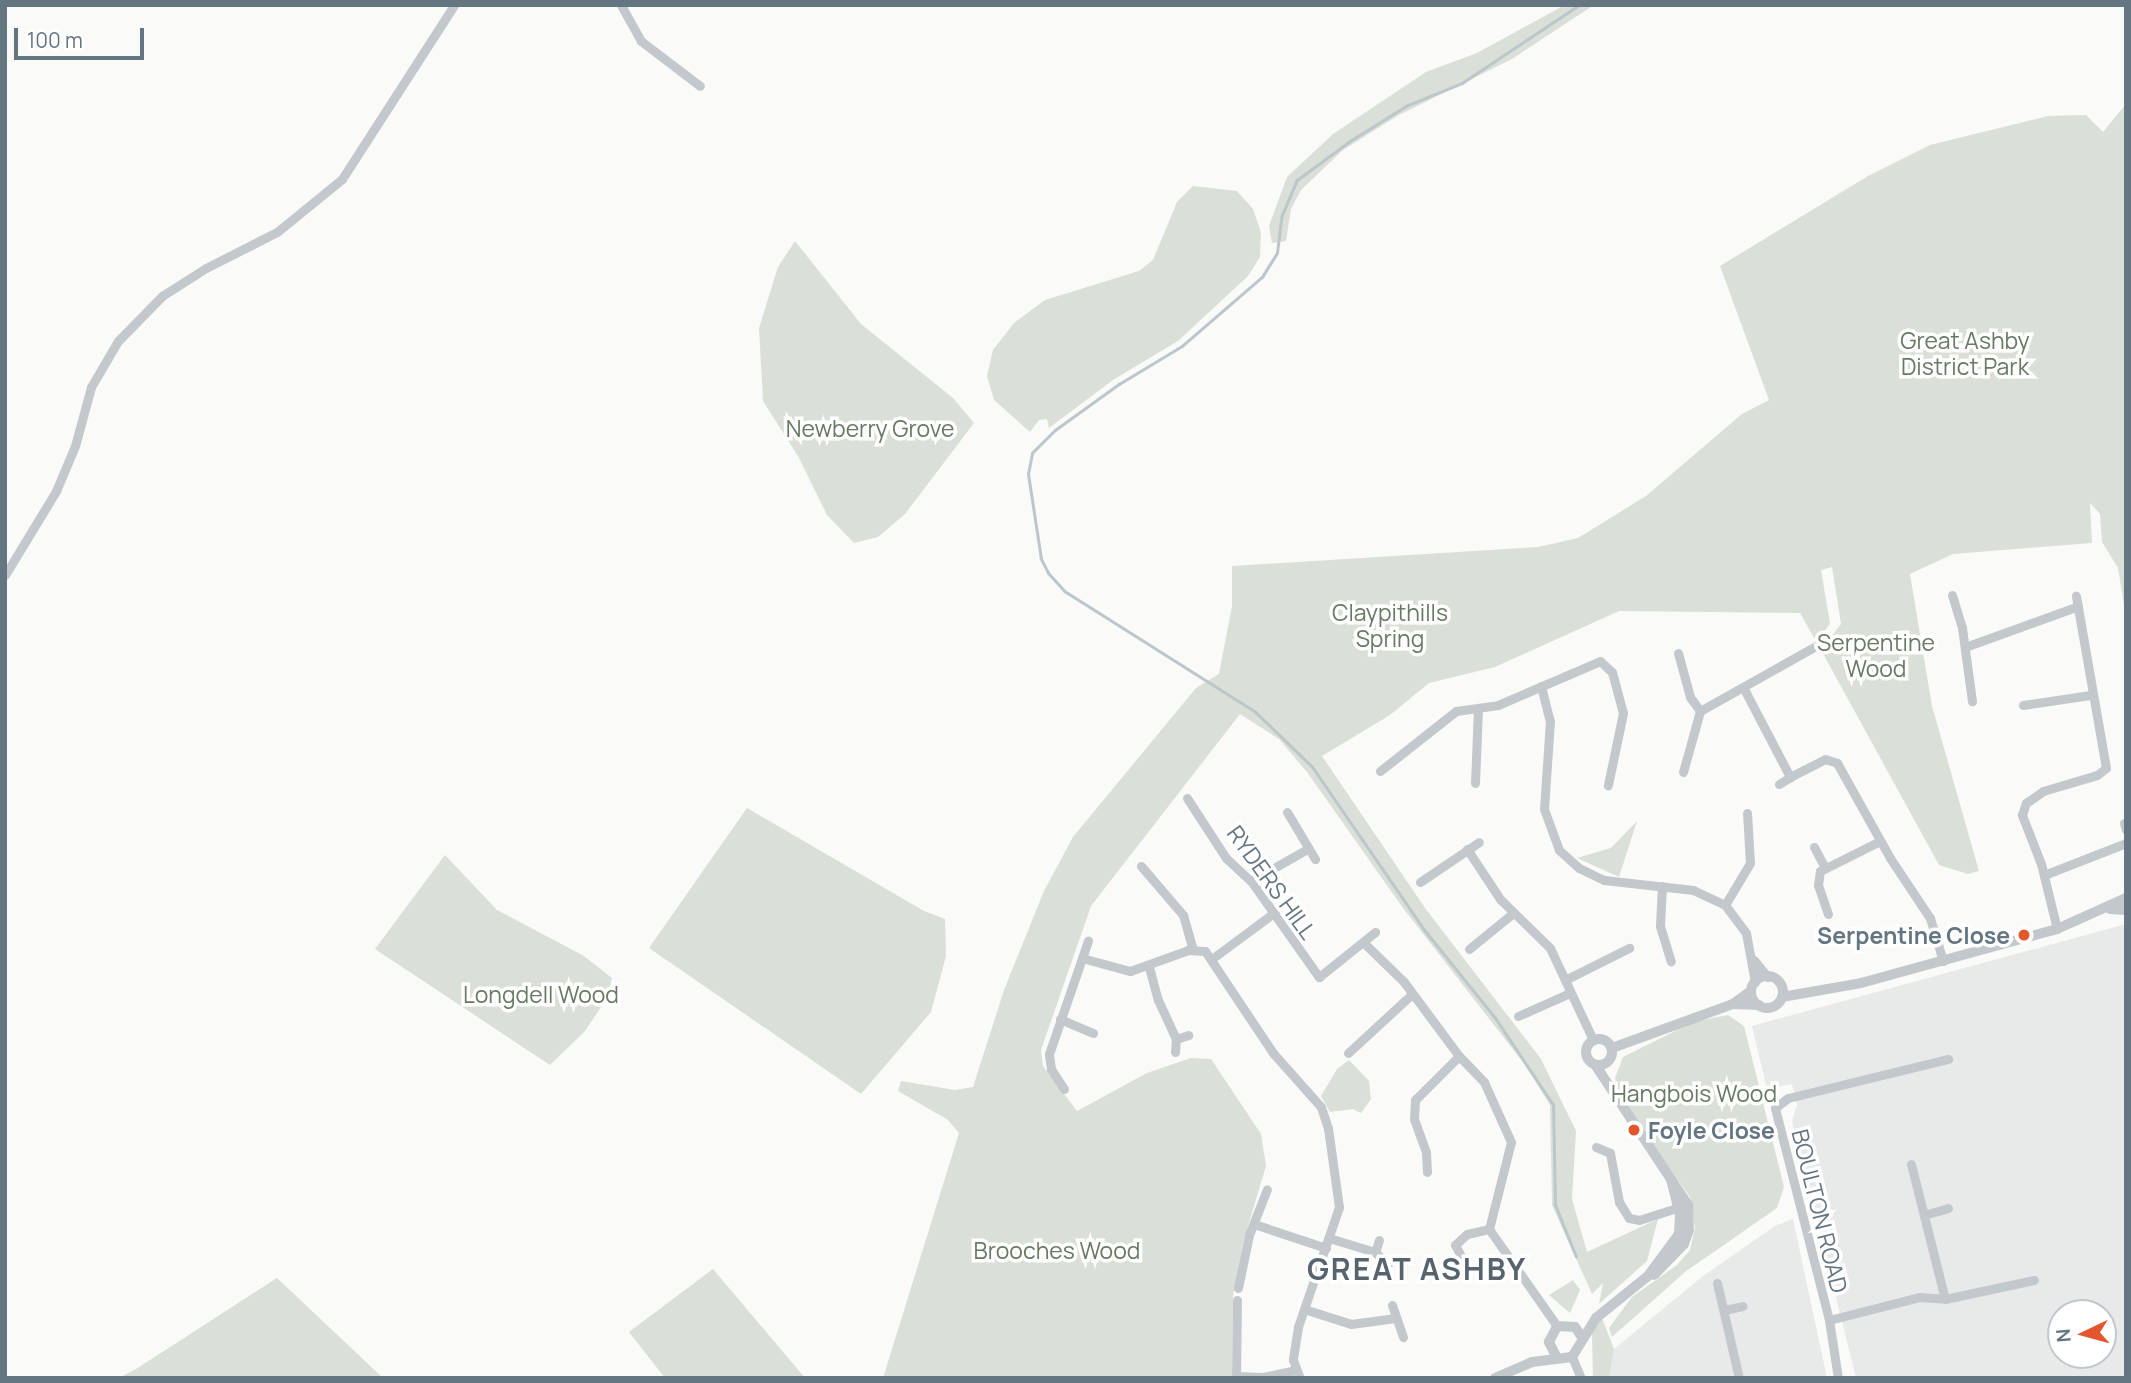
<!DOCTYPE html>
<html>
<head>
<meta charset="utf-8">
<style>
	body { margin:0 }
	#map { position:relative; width:2131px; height:1383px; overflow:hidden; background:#fafaf8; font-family:Manrope,sans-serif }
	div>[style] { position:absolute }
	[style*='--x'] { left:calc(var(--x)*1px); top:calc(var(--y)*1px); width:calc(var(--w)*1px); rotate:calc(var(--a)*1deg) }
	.built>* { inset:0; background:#e8e9e9 }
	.green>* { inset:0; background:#dadfd7 }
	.stream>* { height:2.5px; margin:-1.25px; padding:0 1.25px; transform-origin:1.25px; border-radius:1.25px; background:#bbc7cb }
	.minor>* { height:9px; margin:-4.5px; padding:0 4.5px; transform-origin:4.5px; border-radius:4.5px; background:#c3c8cc }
	.tertiary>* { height:10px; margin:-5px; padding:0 5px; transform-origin:5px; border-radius:5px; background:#c3c8cc }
	.tertiary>.ring { margin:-5px; padding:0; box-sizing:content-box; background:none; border:10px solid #c3c8cc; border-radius:50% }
	.dots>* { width:19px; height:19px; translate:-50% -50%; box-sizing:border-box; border:4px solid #fff; border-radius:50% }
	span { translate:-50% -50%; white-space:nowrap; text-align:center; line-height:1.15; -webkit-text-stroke:7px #fff; paint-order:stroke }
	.park-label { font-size:23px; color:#687a64 }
	.street-label { font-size:23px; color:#657683 }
	.poi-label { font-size:23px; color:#657683; font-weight:700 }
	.right { translate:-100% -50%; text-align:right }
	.left { translate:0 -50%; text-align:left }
	.district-label { font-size:30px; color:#57646e; font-weight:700; letter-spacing:2px }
	.frame { position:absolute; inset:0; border:7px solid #657683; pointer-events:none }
	.north { position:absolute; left:2047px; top:1299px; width:70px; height:70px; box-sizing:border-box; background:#fff; border:2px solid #c1c8cd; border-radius:50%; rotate:265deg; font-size:19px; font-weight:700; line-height:28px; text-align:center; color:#657683 }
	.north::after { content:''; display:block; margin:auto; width:24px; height:32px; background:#e4572e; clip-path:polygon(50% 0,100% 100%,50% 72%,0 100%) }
	.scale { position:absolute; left:14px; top:28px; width:130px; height:32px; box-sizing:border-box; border:4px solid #657683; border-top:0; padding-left:9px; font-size:21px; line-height:24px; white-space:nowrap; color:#657683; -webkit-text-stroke:5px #fff; paint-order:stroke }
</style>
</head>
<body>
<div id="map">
	<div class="built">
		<i style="clip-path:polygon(evenodd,2126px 924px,2126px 1378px,1856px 1378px,1792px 1121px,1797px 1105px,1792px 1084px,1767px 1089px,1752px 1026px,2126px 924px,2061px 1313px,2103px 1313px,2103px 1355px,2061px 1355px,2061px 1313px)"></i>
		<i style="clip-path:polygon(1793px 1219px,1827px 1378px,1609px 1378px,1614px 1349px,1703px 1276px,1775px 1226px)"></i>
	</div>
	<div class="green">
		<i style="clip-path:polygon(1565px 5px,1594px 5px,1512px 59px,1399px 115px,1343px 150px,1301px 190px,1291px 209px,1286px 241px,1272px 243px,1269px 226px,1287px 177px,1333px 134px,1426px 72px,1477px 53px)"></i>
		<i style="clip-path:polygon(2126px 104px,2126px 618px,2118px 568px,2102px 542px,2100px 514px,2090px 503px,2092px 543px,1953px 554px,1910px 574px,1932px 706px,1979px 871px,1968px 874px,1939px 865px,1821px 650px,1841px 624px,1832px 567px,1821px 570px,1830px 623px,1817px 643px,1800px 613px,1619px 611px,1495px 667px,1429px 683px,1390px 715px,1322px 756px,1425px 908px,1541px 1059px,1576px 1131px,1572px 1199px,1587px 1252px,1658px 1219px,1647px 1261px,1599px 1304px,1603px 1283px,1592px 1294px,1552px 1205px,1550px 1105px,1526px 1066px,1403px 908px,1307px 772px,1279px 739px,1240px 714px,1091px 906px,1041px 1050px,1043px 1066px,1077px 1111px,1147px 1073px,1191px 1058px,1211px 1059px,1261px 1134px,1266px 1166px,1243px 1243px,1233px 1296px,1232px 1378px,883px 1378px,959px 1133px,948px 1120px,898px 1091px,901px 1081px,955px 1090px,973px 1087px,1004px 990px,1044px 891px,1073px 837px,1196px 688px,1219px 674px,1232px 606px,1232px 566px,1538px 547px,1578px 538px,1646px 496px,1742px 414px,1769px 400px,1720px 266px,1868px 176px,1930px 145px,2048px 116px,2086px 115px,2103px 132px)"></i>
		<i style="clip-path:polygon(1193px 186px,1237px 191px,1253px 209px,1261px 233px,1260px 257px,1248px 276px,1178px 341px,1113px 380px,1049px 428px,1047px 419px,1039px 420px,1030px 432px,994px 400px,987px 376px,993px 350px,1014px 323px,1045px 300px,1139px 271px,1153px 260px,1177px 202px)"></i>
		<i style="clip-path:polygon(795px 241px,861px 324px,953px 398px,974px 423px,905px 514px,878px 537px,854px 543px,827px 515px,798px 456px,763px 401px,759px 328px,778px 267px)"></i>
		<i style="clip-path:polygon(747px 808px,924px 911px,945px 919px,946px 956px,931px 1012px,861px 1094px,649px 948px)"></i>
		<i style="clip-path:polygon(1637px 821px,1619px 877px,1577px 858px,1611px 848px)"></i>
		<i style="clip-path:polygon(445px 855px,497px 910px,584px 956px,612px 978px,607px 998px,585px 1031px,550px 1065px,375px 949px)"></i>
		<i style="clip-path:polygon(1728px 1015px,1744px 1026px,1784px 1187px,1777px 1208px,1685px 1272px,1612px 1337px,1609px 1328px,1632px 1297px,1677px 1265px,1690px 1250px,1695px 1228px,1690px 1197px,1619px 1098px,1615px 1078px,1623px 1057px,1693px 1022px)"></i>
		<i style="clip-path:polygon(1349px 1060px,1369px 1081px,1371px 1099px,1361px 1113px,1353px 1109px,1330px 1112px,1321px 1096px,1337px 1069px)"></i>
		<i style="clip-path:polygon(713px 1269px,805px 1378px,665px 1378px,629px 1332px)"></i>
		<i style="clip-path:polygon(277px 1278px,383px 1378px,119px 1378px,136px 1369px)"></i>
		<i style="clip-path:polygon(1573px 1280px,1580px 1290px,1570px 1313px,1549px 1295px)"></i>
		<i style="clip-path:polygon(1602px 1318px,1614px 1349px,1609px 1378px,1593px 1378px,1592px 1333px)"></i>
	</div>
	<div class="stream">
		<i style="--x:1576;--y:1257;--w:56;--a:-112"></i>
		<i style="--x:1555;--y:1205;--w:100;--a:-91.1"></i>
		<i style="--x:1553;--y:1105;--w:105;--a:-123.7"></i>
		<i style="--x:1495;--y:1018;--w:113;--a:-128.9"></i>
		<i style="--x:1424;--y:930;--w:198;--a:-124.5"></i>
		<i style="--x:1312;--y:767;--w:79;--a:-136"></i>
		<i style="--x:1255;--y:712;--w:225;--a:-147.7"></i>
		<i style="--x:1065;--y:592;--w:25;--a:-132"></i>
		<i style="--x:1048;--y:573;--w:16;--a:-117"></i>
		<i style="--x:1041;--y:559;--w:86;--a:-98.7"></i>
		<i style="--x:1028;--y:474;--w:21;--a:-79"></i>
		<i style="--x:1032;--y:453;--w:33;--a:-45"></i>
		<i style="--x:1055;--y:430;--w:79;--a:-35.7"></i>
		<i style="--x:1119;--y:384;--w:74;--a:-31.1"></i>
		<i style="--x:1182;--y:346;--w:106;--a:-40.8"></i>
		<i style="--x:1262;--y:277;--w:28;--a:-58"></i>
		<i style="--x:1277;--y:253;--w:38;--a:-83"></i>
		<i style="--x:1282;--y:215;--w:38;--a:-67"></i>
		<i style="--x:1297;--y:180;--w:66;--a:-36.3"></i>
		<i style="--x:1350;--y:141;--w:66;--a:-32"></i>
		<i style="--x:1406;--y:106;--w:61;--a:-22.3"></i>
		<i style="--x:1462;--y:83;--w:141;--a:-33.7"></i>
	</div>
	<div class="minor">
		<i style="--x:621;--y:5;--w:41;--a:60.9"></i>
		<i style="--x:641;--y:41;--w:74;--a:37.3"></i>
		<i style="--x:5;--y:575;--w:98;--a:-58.7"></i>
		<i style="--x:56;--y:491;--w:49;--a:-67.1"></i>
		<i style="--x:75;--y:446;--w:61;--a:-74.8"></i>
		<i style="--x:91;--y:387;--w:53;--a:-59.6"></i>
		<i style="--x:118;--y:341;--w:63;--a:-45.6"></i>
		<i style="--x:162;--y:296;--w:52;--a:-32.5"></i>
		<i style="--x:206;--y:268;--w:80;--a:-26.9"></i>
		<i style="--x:277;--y:232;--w:84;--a:-39.2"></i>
		<i style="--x:342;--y:179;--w:207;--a:-57.2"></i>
		<i style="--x:1952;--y:595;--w:34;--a:73"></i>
		<i style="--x:1962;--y:628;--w:74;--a:82.2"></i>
		<i style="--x:1965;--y:647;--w:120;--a:-19.9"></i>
		<i style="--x:1678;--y:653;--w:46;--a:74.7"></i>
		<i style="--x:1690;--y:697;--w:17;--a:54"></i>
		<i style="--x:1541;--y:686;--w:36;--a:76"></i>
		<i style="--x:1550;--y:721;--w:88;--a:93.9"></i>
		<i style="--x:1544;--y:809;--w:44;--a:69.9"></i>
		<i style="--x:1559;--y:850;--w:27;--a:42"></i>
		<i style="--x:1579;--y:868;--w:28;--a:26"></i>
		<i style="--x:1604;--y:880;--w:90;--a:6.4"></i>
		<i style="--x:1693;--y:890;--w:35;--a:25"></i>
		<i style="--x:1725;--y:905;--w:35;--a:53"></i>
		<i style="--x:1746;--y:933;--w:50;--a:79.6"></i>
		<i style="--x:1743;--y:687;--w:102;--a:62.4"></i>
		<i style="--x:1790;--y:777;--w:39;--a:-27"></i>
		<i style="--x:1825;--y:759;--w:13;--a:18"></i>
		<i style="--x:1837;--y:763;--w:109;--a:60.8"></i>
		<i style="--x:1890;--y:858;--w:72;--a:56.3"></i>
		<i style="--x:1930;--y:918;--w:45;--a:73.2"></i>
		<i style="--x:2023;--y:705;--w:68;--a:-8.5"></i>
		<i style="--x:1380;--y:771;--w:97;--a:-38.3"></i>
		<i style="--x:1456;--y:711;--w:42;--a:-8.1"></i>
		<i style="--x:1498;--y:705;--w:111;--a:-23.3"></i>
		<i style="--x:1600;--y:661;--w:16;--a:43"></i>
		<i style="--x:1612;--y:672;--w:42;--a:75"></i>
		<i style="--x:1623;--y:713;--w:74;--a:101.8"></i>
		<i style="--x:1683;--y:772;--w:63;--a:-74.4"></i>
		<i style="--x:1700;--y:711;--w:133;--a:-29.3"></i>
		<i style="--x:1475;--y:783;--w:74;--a:-87.7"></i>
		<i style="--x:1779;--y:784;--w:13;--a:-32"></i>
		<i style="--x:1187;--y:798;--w:72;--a:57"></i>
		<i style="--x:1226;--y:858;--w:34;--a:43"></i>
		<i style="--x:1251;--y:881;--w:118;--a:54.7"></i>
		<i style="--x:1319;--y:977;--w:72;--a:-38.8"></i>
		<i style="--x:1287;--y:812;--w:55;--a:59.2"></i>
		<i style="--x:2124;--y:823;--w:7;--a:74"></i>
		<i style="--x:1814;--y:847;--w:21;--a:62"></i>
		<i style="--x:1467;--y:849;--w:60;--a:56.6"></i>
		<i style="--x:1500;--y:899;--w:70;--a:44.4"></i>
		<i style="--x:1550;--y:948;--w:102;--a:64.9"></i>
		<i style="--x:1141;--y:866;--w:65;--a:49.4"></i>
		<i style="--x:1183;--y:915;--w:35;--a:74"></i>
		<i style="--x:2044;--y:875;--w:88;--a:-21.3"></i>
		<i style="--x:1251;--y:881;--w:64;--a:-29.7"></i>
		<i style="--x:1420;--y:882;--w:71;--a:-34.1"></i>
		<i style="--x:1662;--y:886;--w:40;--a:92.9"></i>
		<i style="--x:1660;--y:926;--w:37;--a:73"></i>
		<i style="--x:1725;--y:905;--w:49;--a:-59.2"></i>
		<i style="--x:1750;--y:863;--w:50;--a:-93.4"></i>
		<i style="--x:1828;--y:914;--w:31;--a:-109"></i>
		<i style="--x:1818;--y:885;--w:14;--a:-82"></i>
		<i style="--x:1820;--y:871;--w:67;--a:-26.6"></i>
		<i style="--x:2057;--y:929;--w:67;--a:-103.8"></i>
		<i style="--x:2041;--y:864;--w:53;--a:-111.2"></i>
		<i style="--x:2022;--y:815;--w:13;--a:-72"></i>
		<i style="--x:2026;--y:803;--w:21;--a:-35"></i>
		<i style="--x:2043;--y:791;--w:56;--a:-16.5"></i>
		<i style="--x:2097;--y:775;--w:11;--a:-38"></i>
		<i style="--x:2106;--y:768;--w:175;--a:-99.9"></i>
		<i style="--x:1363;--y:942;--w:57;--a:44.3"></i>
		<i style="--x:1404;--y:982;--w:92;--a:53.4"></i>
		<i style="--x:1469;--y:949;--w:57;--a:-39.3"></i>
		<i style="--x:1082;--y:958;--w:50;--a:15.2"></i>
		<i style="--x:1130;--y:971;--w:62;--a:-19.9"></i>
		<i style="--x:1188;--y:950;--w:17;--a:3"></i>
		<i style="--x:1205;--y:951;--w:123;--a:56.3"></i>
		<i style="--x:1273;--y:1053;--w:72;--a:48.4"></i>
		<i style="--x:1321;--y:1107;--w:22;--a:72"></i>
		<i style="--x:1328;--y:1128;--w:80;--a:82.1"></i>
		<i style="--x:1339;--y:1207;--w:127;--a:108.9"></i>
		<i style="--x:1298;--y:1327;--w:33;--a:99"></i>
		<i style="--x:1293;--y:1360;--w:19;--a:69"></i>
		<i style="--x:1213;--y:958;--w:77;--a:-36.6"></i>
		<i style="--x:1754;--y:960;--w:22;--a:51"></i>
		<i style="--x:1149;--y:967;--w:34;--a:75"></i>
		<i style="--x:1158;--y:1000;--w:43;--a:65.2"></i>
		<i style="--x:1565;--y:980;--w:72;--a:-26.6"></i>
		<i style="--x:1518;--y:1016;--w:57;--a:-23.9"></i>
		<i style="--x:1060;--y:1019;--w:36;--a:23"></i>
		<i style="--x:1175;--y:1052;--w:13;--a:-86"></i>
		<i style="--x:1176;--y:1039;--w:13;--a:-18"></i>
		<i style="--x:1348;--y:1053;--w:87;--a:-42.7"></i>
		<i style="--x:1064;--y:1089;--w:24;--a:-123"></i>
		<i style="--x:1051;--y:1069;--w:15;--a:-98"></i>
		<i style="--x:1049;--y:1054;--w:120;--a:-71"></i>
		<i style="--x:1596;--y:1147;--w:15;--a:23"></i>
		<i style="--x:1610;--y:1153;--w:50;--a:79.6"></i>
		<i style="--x:1619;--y:1202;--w:19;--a:58"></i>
		<i style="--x:1629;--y:1218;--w:10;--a:11"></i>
		<i style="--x:1639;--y:1220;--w:46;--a:-17.7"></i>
		<i style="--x:1911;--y:1164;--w:139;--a:75.9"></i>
		<i style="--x:1427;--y:1172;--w:20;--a:-93"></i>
		<i style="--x:1426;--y:1152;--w:35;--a:-110"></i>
		<i style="--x:1414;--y:1119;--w:19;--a:-87"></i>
		<i style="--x:1415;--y:1100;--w:62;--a:-45"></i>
		<i style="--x:1459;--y:1056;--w:36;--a:46"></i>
		<i style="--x:1484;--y:1082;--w:66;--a:65.8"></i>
		<i style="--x:1511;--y:1142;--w:90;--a:104.2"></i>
		<i style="--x:1489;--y:1229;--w:118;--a:55"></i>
		<i style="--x:1924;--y:1215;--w:25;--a:-16"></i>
		<i style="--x:1254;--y:1224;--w:76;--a:18.4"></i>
		<i style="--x:1329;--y:1238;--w:48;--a:16.9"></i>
		<i style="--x:1379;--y:1240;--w:13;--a:108"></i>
		<i style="--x:1375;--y:1252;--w:18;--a:45"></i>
		<i style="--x:1462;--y:1258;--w:15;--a:-118"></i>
		<i style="--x:1455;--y:1245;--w:16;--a:-43"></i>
		<i style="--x:1467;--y:1234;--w:23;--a:-13"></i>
		<i style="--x:1717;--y:1283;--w:98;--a:77"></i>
		<i style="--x:1238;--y:1288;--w:54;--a:-78.3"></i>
		<i style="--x:1249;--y:1235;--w:49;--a:-68.6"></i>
		<i style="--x:1392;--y:1305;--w:34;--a:71"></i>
		<i style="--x:1304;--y:1309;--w:49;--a:17.7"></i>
		<i style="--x:1351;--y:1324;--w:45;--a:-7.6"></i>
		<i style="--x:1724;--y:1310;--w:19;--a:-12"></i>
		<i style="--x:1829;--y:1320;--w:93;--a:-14.3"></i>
		<i style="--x:1919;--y:1297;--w:26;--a:4"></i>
		<i style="--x:1945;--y:1299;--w:91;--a:-12.1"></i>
		<i style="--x:1572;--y:1357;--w:23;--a:67"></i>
		<i style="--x:1236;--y:1376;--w:27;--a:2"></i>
		<i style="--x:1263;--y:1377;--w:33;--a:-12"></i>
		<i style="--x:1236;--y:1378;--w:78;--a:-89.3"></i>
		<i style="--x:1838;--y:1378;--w:59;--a:-98.8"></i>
		<i style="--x:1829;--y:1320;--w:219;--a:-104.3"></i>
		<i style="--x:1775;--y:1108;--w:16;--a:-38"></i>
		<i style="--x:1788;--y:1098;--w:165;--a:-13.7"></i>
	</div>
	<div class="tertiary">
		<i style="--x:2110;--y:909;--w:16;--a:4"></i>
		<i class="ring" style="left:1751px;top:976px;width:22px;height:22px"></i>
		<i style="--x:1782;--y:997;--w:80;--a:-10"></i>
		<i style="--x:1861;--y:983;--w:203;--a:-15.4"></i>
		<i style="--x:2057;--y:929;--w:76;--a:-24.2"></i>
		<i style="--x:1733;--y:1004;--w:26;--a:2"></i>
		<i class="ring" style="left:1586px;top:1039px;width:16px;height:16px"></i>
		<i style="--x:1612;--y:1048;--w:129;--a:-20"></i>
		<i style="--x:1733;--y:1004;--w:22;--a:-36"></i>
		<i style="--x:1596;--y:1066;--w:167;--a:56.5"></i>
		<i style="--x:1688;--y:1205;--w:25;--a:88"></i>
		<i style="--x:1689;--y:1230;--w:15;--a:110"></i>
		<i style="--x:1684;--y:1244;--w:43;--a:134.1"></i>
		<i style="--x:1556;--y:1356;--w:16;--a:-117"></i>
		<i style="--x:1549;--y:1342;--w:18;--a:-63"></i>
		<i style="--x:1557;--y:1326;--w:18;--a:3"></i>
		<i style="--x:1575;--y:1327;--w:12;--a:55"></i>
		<i style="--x:1495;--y:1378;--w:40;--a:-23.4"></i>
		<i style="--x:1532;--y:1362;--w:40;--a:-7.1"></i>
		<i style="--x:1572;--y:1357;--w:46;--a:-58.4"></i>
		<i style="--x:1596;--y:1318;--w:67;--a:-38.9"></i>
		<i style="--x:1648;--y:1276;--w:52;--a:-53.6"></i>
		<i style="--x:1679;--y:1234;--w:19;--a:-87"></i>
		<i style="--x:1680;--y:1215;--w:36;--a:-104"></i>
	</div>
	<div class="dots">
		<i style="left:2024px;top:935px;background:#e4572e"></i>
		<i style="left:1634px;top:1130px;background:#e4572e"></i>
	</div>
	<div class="park-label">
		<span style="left:1965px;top:353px">Great Ashby<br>District Park</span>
		<span style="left:870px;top:428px">Newberry Grove</span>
		<span style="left:1390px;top:625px">Claypithills<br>Spring</span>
		<span style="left:1876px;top:655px">Serpentine<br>Wood</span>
		<span style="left:541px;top:994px">Longdell Wood</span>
		<span style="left:1694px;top:1093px">Hangbois Wood</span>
		<span style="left:1057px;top:1250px">Brooches Wood</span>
	</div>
	<div class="street-label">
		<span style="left:1272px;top:882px;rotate:54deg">RYDERS HILL</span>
		<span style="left:1820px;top:1211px;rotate:76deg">BOULTON ROAD</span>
	</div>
	<div class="poi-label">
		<span class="right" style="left:2010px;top:935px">Serpentine Close</span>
		<span class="left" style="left:1648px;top:1130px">Foyle Close</span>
	</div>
	<div class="district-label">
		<span style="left:1417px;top:1269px">GREAT ASHBY</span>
	</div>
	<div class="frame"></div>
	<div class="north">N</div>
	<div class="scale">100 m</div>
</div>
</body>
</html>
